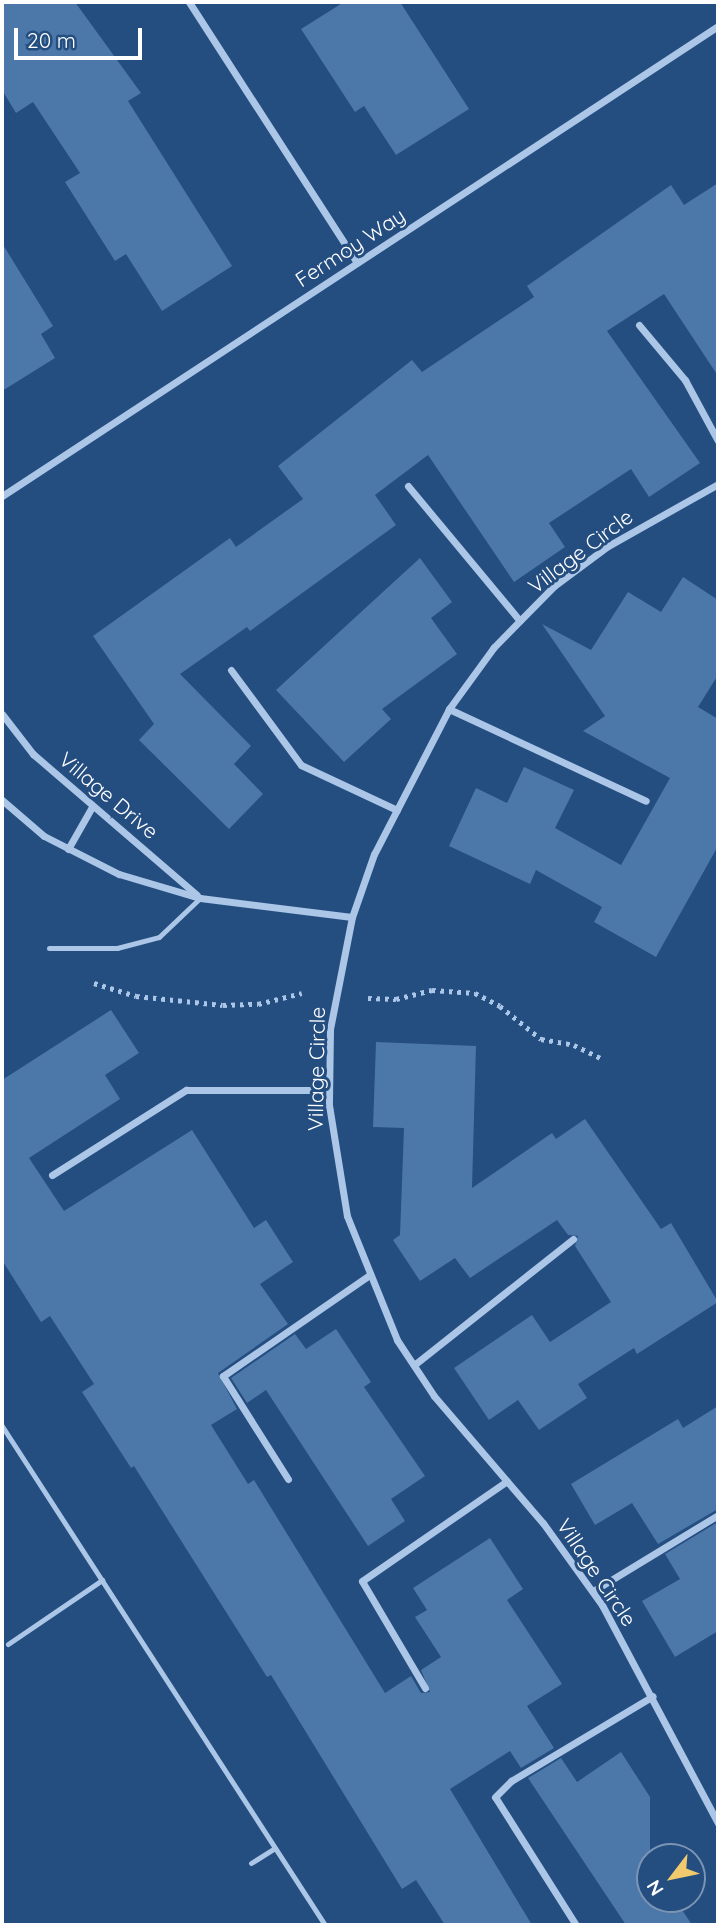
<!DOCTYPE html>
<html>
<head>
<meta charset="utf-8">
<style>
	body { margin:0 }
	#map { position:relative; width:720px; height:1927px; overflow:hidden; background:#244d80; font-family:Quicksand,sans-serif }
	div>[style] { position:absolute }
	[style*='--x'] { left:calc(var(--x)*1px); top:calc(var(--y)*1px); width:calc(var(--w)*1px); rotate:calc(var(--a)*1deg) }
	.building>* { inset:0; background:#4c77a9 }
	.path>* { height:4.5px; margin-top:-2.25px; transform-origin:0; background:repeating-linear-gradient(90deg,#abc6e6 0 3.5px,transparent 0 8.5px) }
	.lane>* { height:5px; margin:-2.5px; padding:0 2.5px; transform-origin:2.5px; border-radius:2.5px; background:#abc6e6 }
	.street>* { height:7px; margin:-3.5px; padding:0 3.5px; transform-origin:3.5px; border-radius:3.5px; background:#abc6e6 }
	span { translate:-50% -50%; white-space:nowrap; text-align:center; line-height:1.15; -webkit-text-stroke:6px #244d80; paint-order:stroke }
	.street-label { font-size:21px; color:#fff }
	.frame { position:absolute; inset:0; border:4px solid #fff; pointer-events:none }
	.north { position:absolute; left:636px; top:1843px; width:70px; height:70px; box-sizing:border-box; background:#244d80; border:2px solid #7c94b3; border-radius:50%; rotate:238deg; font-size:19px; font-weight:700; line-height:28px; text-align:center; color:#fff }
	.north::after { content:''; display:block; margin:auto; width:24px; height:32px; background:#f1ca6e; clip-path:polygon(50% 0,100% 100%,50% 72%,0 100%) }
	.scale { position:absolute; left:14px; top:28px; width:128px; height:32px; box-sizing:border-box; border:4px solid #fff; border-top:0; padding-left:9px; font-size:21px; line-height:24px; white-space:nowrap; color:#fff; -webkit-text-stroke:5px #244d80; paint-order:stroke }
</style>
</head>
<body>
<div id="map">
	<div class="building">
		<i style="clip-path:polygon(2px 2px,75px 2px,141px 93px,128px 101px,232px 266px,162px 311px,126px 254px,115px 261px,65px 182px,80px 173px,33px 102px,16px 113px,2px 90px)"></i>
		<i style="clip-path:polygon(344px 2px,400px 2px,469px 109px,396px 155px,364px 106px,355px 112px,301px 29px)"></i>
		<i style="clip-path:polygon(718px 183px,718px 376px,664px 294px,607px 331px,700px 463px,649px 497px,631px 469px,549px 523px,565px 547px,514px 582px,428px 455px,375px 495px,396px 525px,250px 631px,247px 627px,180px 674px,251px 746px,234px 764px,263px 794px,229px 829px,139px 740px,154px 724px,93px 636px,230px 538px,236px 547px,303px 499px,278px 466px,412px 360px,422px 372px,534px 297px,527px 286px,671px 185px,684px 205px)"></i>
		<i style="clip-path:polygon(2px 243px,53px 326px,41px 334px,55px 358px,2px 391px)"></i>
		<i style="clip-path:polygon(420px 558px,452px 602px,431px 618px,457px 654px,382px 709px,391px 719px,344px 762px,276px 690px)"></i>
		<i style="clip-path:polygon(683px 577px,718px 600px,718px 675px,698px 707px,718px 719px,718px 846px,656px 957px,594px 922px,602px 907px,536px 870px,530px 884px,449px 846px,476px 788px,507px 803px,524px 767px,574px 790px,555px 828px,621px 865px,670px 778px,583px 731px,605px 716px,542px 624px,591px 650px,628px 592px,661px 612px)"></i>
		<i style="clip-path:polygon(111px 1010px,139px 1053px,105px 1075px,120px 1099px,29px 1158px,64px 1211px,192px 1130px,254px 1228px,266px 1220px,293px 1262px,260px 1284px,288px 1324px,218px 1373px,237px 1409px,211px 1425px,248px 1484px,254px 1480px,385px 1693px,411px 1676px,421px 1693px,430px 1692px,421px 1670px,441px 1657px,415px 1617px,427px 1610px,413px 1588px,490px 1538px,523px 1589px,507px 1600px,562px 1684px,527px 1706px,554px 1748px,521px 1768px,510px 1751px,450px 1789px,532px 1925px,445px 1925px,416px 1880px,402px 1889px,271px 1675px,267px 1677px,134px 1466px,131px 1468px,82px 1392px,94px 1384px,50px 1316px,41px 1322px,2px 1260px,2px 1080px)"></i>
		<i style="clip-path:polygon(376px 1042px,476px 1046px,472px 1188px,552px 1133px,556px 1139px,585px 1119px,661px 1229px,671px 1223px,718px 1302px,637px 1354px,634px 1348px,578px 1384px,587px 1398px,539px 1430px,518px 1400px,489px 1420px,454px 1368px,532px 1315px,550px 1342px,611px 1302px,575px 1246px,578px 1236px,568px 1235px,557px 1220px,470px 1278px,455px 1258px,420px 1281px,393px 1240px,400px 1235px,404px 1128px,373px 1127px)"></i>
		<i style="clip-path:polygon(336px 1329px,371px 1382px,364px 1387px,425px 1476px,391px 1499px,405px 1521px,368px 1546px,266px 1390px,247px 1403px,231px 1378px,295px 1334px,306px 1349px)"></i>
		<i style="clip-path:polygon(718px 1406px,718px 1509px,658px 1544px,632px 1503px,595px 1525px,571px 1484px,678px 1419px,683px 1428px)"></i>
		<i style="clip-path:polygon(718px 1522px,718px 1631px,675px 1657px,642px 1601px,680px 1579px,665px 1554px)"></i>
		<i style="clip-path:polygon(621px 1752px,650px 1797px,650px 1899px,675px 1899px,692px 1925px,626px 1925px,528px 1778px,561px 1758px,577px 1782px)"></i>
	</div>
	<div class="path">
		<i style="--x:94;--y:983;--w:44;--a:17.2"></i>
		<i style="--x:136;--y:996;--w:87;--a:5.9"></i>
		<i style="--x:223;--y:1005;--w:35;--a:-2"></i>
		<i style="--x:258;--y:1004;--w:45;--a:-14"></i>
		<i style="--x:368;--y:998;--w:28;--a:2"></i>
		<i style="--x:396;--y:999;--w:37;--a:-14"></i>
		<i style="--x:432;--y:990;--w:43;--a:4"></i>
		<i style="--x:475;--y:993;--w:28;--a:27"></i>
		<i style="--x:500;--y:1006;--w:53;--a:38.8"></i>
		<i style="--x:541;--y:1039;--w:34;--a:10"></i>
		<i style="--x:574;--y:1045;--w:32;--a:26"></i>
	</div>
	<div class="lane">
		<i style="--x:49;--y:948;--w:68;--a:0"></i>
		<i style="--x:117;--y:948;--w:43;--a:-14.7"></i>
		<i style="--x:159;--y:937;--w:57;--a:-43.6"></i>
		<i style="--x:2;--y:1426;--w:594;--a:57.09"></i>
		<i style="--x:8;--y:1644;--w:114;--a:-34.2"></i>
		<i style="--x:251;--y:1863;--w:28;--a:-32"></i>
	</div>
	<div class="street">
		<i style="--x:189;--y:2;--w:310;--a:57.2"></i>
		<i style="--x:639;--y:325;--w:72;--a:50.1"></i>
		<i style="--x:685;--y:380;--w:69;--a:61.6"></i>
		<i style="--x:718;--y:484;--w:126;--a:150.6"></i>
		<i style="--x:608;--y:546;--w:67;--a:143.5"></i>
		<i style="--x:554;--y:586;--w:86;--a:134.5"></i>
		<i style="--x:494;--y:647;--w:77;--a:126"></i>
		<i style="--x:449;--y:709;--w:163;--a:117.3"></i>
		<i style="--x:374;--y:854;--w:67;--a:109.2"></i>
		<i style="--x:352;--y:917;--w:114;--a:101.1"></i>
		<i style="--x:330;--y:1029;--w:76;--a:90.8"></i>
		<i style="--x:329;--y:1105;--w:112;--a:80.8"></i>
		<i style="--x:347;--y:1216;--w:134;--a:68"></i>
		<i style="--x:397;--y:1340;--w:67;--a:56.5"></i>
		<i style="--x:434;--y:1396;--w:167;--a:49.4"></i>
		<i style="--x:543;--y:1523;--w:101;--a:54.3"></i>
		<i style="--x:602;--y:1605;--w:247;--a:62"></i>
		<i style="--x:408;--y:486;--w:175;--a:50.3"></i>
		<i style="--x:2;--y:496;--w:856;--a:-33.28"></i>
		<i style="--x:231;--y:670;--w:118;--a:53.6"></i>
		<i style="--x:301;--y:765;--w:106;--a:25.1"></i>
		<i style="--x:449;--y:709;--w:217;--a:25"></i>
		<i style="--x:2;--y:714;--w:51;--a:52.2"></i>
		<i style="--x:33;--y:754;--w:216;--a:40.7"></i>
		<i style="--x:2;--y:800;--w:55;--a:40.6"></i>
		<i style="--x:44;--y:836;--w:84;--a:26.9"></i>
		<i style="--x:119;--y:874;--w:84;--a:16.5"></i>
		<i style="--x:200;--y:898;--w:153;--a:7.1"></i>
		<i style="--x:68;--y:849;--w:48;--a:-60.3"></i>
		<i style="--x:52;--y:1175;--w:159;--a:-32.4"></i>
		<i style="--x:186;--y:1090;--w:143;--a:0"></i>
		<i style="--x:414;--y:1365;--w:203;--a:-38.4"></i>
		<i style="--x:288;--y:1479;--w:122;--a:-122.3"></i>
		<i style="--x:223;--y:1376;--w:176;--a:-34.6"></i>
		<i style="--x:593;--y:1591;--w:146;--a:-31.3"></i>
		<i style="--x:425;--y:1688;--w:124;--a:-120.5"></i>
		<i style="--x:362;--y:1581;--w:176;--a:-34.6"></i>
		<i style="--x:576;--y:1925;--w:151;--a:-122.3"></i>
		<i style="--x:495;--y:1797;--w:23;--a:-45"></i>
		<i style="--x:511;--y:1781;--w:165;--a:-30.9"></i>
	</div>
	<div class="street-label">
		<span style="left:350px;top:247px;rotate:-33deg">Fermoy Way</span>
		<span style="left:580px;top:551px;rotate:-37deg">Village Circle</span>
		<span style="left:109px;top:795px;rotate:40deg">Village Drive</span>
		<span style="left:316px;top:1069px;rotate:-89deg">Village Circle</span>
		<span style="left:597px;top:1572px;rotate:56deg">Village Circle</span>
	</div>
	<div class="frame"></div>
	<div class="north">N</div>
	<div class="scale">20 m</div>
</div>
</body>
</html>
